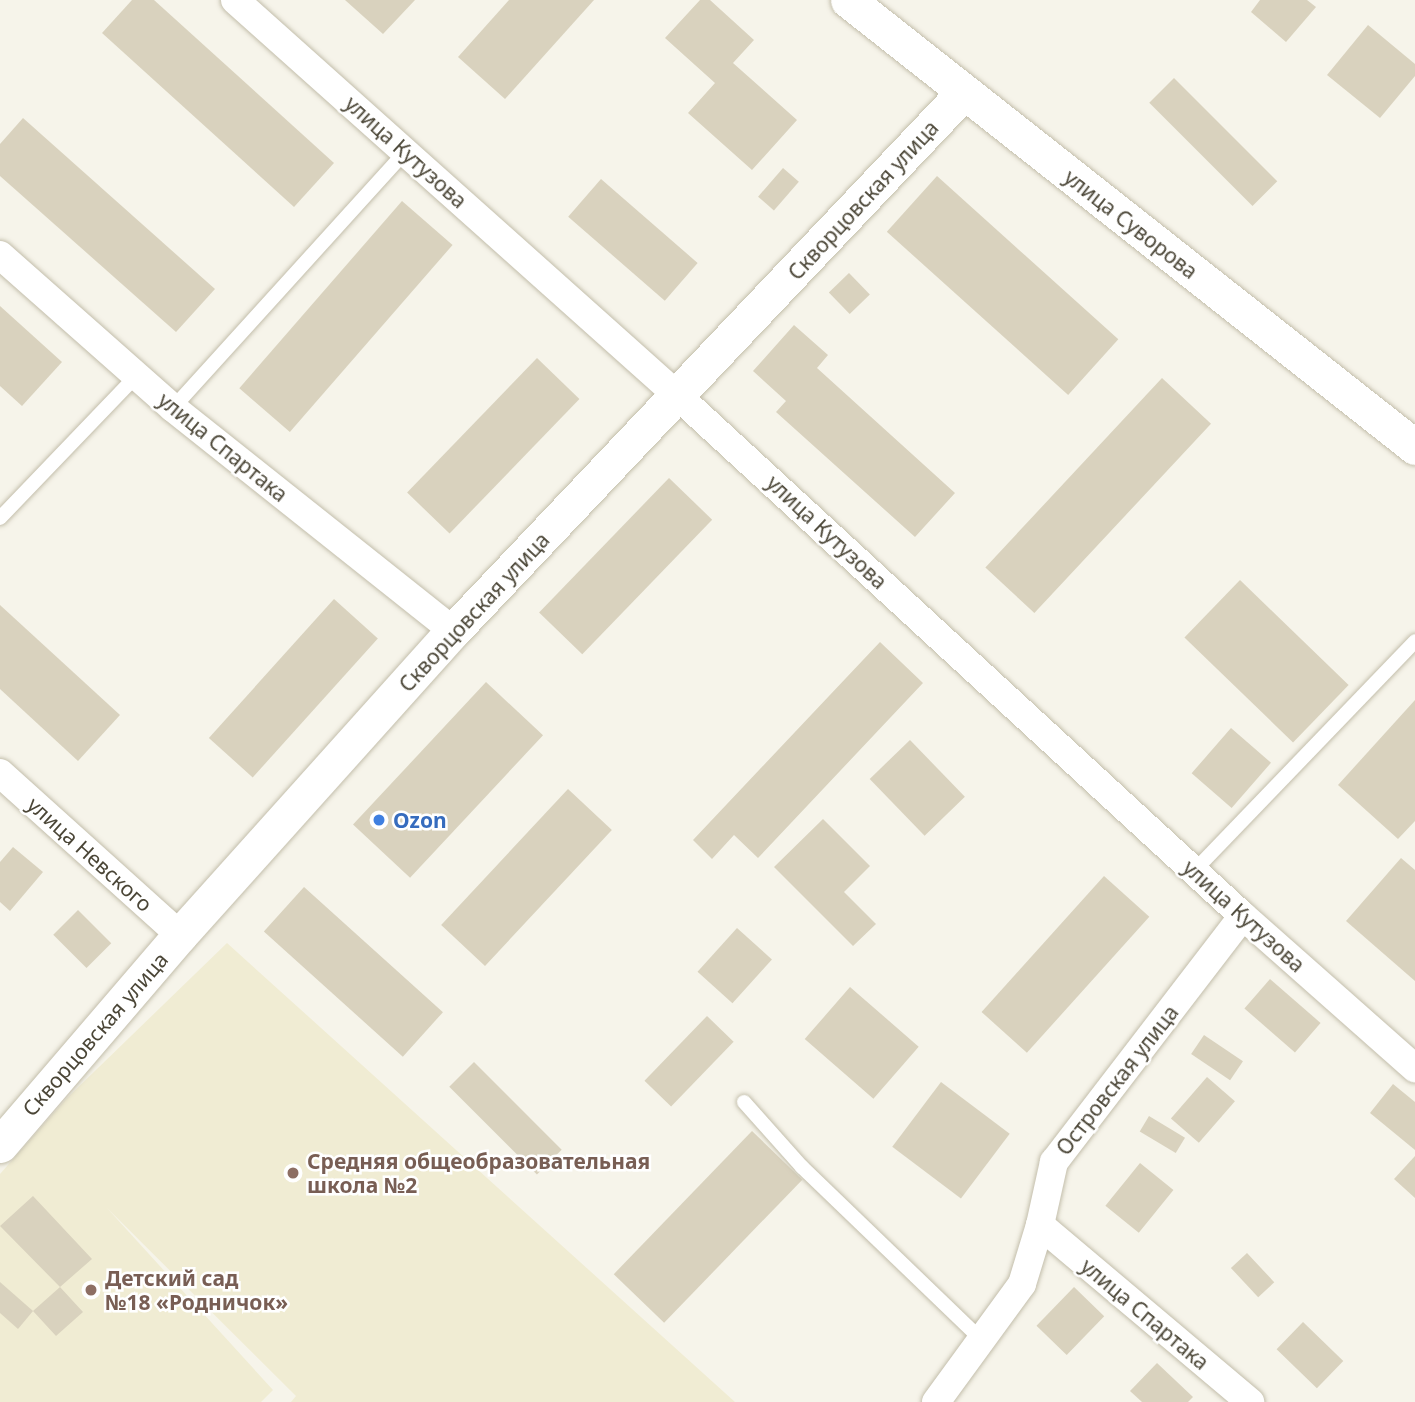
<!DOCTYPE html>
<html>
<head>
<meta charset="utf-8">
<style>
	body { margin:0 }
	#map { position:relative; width:1415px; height:1402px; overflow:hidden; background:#f6f4ea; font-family:"Noto Sans",sans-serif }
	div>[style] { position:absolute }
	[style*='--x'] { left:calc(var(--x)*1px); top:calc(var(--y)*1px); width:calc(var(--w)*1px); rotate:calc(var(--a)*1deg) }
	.education>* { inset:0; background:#f0ecd3 }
	.building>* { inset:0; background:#d9d2be; transform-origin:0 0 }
	.roads { filter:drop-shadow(0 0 2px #c3beab) drop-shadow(0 0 2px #c3beab) }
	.service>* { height:14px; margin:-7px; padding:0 7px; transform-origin:7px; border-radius:7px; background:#fff }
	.minor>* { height:28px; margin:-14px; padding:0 14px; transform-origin:14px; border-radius:14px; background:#fff }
	.tertiary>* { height:35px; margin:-17.5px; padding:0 17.5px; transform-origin:17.5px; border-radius:17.5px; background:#fff }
	.dots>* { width:19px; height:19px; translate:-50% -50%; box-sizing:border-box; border:4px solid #fff; border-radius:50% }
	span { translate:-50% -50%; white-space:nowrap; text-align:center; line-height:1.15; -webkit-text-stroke:5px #fff; paint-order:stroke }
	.street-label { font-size:21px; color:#4b4637 }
	.shop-label { font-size:21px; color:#366cbe; font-weight:700 }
	.left { translate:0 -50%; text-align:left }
	.education-label { font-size:21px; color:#785e54; font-weight:700 }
</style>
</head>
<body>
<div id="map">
	<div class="education">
		<i style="clip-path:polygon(227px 943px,735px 1402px,291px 1402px,296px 1396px,107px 1208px,273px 1390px,261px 1402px,0 1402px,0 1174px,66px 1099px)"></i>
	</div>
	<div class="building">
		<i style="clip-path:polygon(132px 0,154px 0,334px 163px,294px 207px,102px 33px)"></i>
		<i style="clip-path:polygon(345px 0,415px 0,383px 34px)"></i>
		<i style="clip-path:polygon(509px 0,594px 0,505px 99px,458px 57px)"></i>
		<i style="clip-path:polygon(700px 0,710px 0,754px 40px,733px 63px,797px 120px,752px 170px,688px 113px,715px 83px,665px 38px)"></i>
		<i style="clip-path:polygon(1260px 0,1307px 0,1316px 7px,1286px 42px,1251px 12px)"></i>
		<i style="clip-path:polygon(1368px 25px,1415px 64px,1415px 76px,1380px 118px,1327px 75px)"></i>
		<i style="left:1174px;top:78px;width:146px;height:35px;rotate:45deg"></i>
		<i style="clip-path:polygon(23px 118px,215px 289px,176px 332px,0 176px,0 144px)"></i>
		<i style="left:783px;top:168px;width:21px;height:38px;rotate:41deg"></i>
		<i style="left:937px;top:176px;width:244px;height:75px;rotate:42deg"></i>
		<i style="left:601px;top:179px;width:128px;height:50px;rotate:41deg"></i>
		<i style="left:402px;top:201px;width:67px;height:248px;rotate:41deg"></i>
		<i style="left:849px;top:273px;width:30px;height:28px;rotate:46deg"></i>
		<i style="clip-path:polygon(0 306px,62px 362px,22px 406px,0 386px)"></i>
		<i style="clip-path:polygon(794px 325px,828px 355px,817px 368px,955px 493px,915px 537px,776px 412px,786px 401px,753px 371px)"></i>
		<i style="left:537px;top:358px;width:59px;height:187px;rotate:44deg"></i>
		<i style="left:1162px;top:378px;width:67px;height:259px;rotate:43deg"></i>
		<i style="left:669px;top:478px;width:60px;height:187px;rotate:44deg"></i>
		<i style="left:1240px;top:580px;width:151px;height:80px;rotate:44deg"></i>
		<i style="left:334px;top:599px;width:59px;height:187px;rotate:42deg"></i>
		<i style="clip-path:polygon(0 605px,120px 715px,78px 761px,0 689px)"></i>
		<i style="clip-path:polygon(880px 642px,923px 683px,758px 858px,734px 835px,712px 859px,693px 840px)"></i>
		<i style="left:486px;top:682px;width:78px;height:195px;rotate:43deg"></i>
		<i style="clip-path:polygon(1415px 700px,1415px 821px,1398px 839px,1338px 785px)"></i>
		<i style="left:1231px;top:728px;width:53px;height:60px;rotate:41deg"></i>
		<i style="left:910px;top:740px;width:79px;height:56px;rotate:46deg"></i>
		<i style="left:568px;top:789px;width:60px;height:186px;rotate:43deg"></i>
		<i style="clip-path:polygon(823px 819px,870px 866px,844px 892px,876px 924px,853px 946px,774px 867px)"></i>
		<i style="clip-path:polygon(13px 847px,43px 872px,10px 911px,0 902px,0 862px)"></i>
		<i style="clip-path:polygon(1401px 858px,1415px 870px,1415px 981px,1346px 921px)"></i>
		<i style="left:1104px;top:876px;width:61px;height:183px;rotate:42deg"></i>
		<i style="left:304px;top:887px;width:187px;height:60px;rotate:42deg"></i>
		<i style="left:78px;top:910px;width:47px;height:35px;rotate:45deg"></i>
		<i style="left:737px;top:928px;width:47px;height:59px;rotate:42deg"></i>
		<i style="left:1270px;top:979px;width:67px;height:39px;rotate:41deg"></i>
		<i style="left:850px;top:987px;width:91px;height:69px;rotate:41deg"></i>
		<i style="left:707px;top:1016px;width:37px;height:90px;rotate:44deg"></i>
		<i style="left:1204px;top:1035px;width:47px;height:23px;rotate:34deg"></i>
		<i style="left:474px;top:1062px;width:124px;height:35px;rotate:45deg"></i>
		<i style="left:1207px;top:1077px;width:37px;height:55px;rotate:41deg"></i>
		<i style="left:941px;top:1082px;width:86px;height:81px;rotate:37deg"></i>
		<i style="clip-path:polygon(1393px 1084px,1415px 1102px,1415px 1150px,1370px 1113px)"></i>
		<i style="left:1149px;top:1116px;width:42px;height:18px;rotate:31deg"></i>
		<i style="left:752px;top:1131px;width:70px;height:199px;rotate:44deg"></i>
		<i style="clip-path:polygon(1415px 1156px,1415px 1198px,1394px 1179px)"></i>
		<i style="left:1140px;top:1163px;width:43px;height:55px;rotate:39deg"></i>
		<i style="clip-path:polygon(33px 1196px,92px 1259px,60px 1287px,83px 1312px,56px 1336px,33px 1311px,60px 1287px,0 1226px)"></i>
		<i style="left:1247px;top:1253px;width:40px;height:22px;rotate:47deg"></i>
		<i style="clip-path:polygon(0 1282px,33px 1311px,18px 1329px,0 1313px)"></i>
		<i style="left:1074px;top:1287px;width:42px;height:54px;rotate:44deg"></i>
		<i style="left:1303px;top:1322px;width:56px;height:38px;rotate:44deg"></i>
		<i style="clip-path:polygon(1157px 1363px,1193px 1397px,1188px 1402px,1142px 1402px,1130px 1391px)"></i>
	</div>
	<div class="roads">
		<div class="service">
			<i style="--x:173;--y:408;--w:345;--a:-47.8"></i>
			<i style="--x:0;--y:518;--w:198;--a:-46.2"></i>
			<i style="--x:1194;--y:871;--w:319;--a:-46.1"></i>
			<i style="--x:744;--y:1102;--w:87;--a:48.3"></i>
			<i style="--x:802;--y:1167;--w:250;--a:43.9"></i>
		</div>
		<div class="minor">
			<i style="--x:235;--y:0;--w:594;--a:41.79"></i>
			<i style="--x:678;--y:396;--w:768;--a:42.63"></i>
			<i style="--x:1243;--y:916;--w:230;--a:41.5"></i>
			<i style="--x:0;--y:255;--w:231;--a:41.5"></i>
			<i style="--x:173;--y:408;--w:358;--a:38.5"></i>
			<i style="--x:0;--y:773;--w:242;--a:42"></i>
			<i style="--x:1040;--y:1225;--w:275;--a:40.1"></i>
			<i style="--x:936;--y:1402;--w:146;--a:-53.9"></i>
			<i style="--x:1022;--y:1284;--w:62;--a:-73"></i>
			<i style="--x:1040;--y:1225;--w:65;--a:-77.5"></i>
			<i style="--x:1054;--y:1162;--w:310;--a:-52.5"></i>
		</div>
		<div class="tertiary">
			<i style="--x:848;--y:0;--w:722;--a:38.25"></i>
			<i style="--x:0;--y:1145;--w:277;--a:-49.4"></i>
			<i style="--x:180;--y:935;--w:409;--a:-48.1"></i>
			<i style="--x:453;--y:631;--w:741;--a:-46.53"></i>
		</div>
	</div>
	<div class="dots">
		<i style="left:379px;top:820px;background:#3f7fe0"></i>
		<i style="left:293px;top:1173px;background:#8d6e63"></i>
		<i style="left:91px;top:1290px;background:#8d6e63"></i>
	</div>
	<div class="street-label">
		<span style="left:406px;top:152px;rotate:42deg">улица Кутузова</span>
		<span style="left:863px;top:200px;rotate:-47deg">Скворцовская улица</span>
		<span style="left:1131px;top:224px;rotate:38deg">улица Суворова</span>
		<span style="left:223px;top:447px;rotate:39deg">улица Спартака</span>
		<span style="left:827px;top:532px;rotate:43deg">улица Кутузова</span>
		<span style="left:474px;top:612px;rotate:-47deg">Скворцовская улица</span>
		<span style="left:90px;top:854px;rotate:42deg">улица Невского</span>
		<span style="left:1244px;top:916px;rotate:42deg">улица Кутузова</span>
		<span style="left:95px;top:1034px;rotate:-49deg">Скворцовская улица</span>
		<span style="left:1117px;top:1080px;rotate:-52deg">Островская улица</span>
		<span style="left:1145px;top:1314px;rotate:40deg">улица Спартака</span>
	</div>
	<div class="shop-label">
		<span class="left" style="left:393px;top:820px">Ozon</span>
	</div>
	<div class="education-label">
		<span class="left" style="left:307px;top:1173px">Средняя общеобразовательная<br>школа №2</span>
		<span class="left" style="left:105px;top:1290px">Детский сад<br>№18 «Родничок»</span>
	</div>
</div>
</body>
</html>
